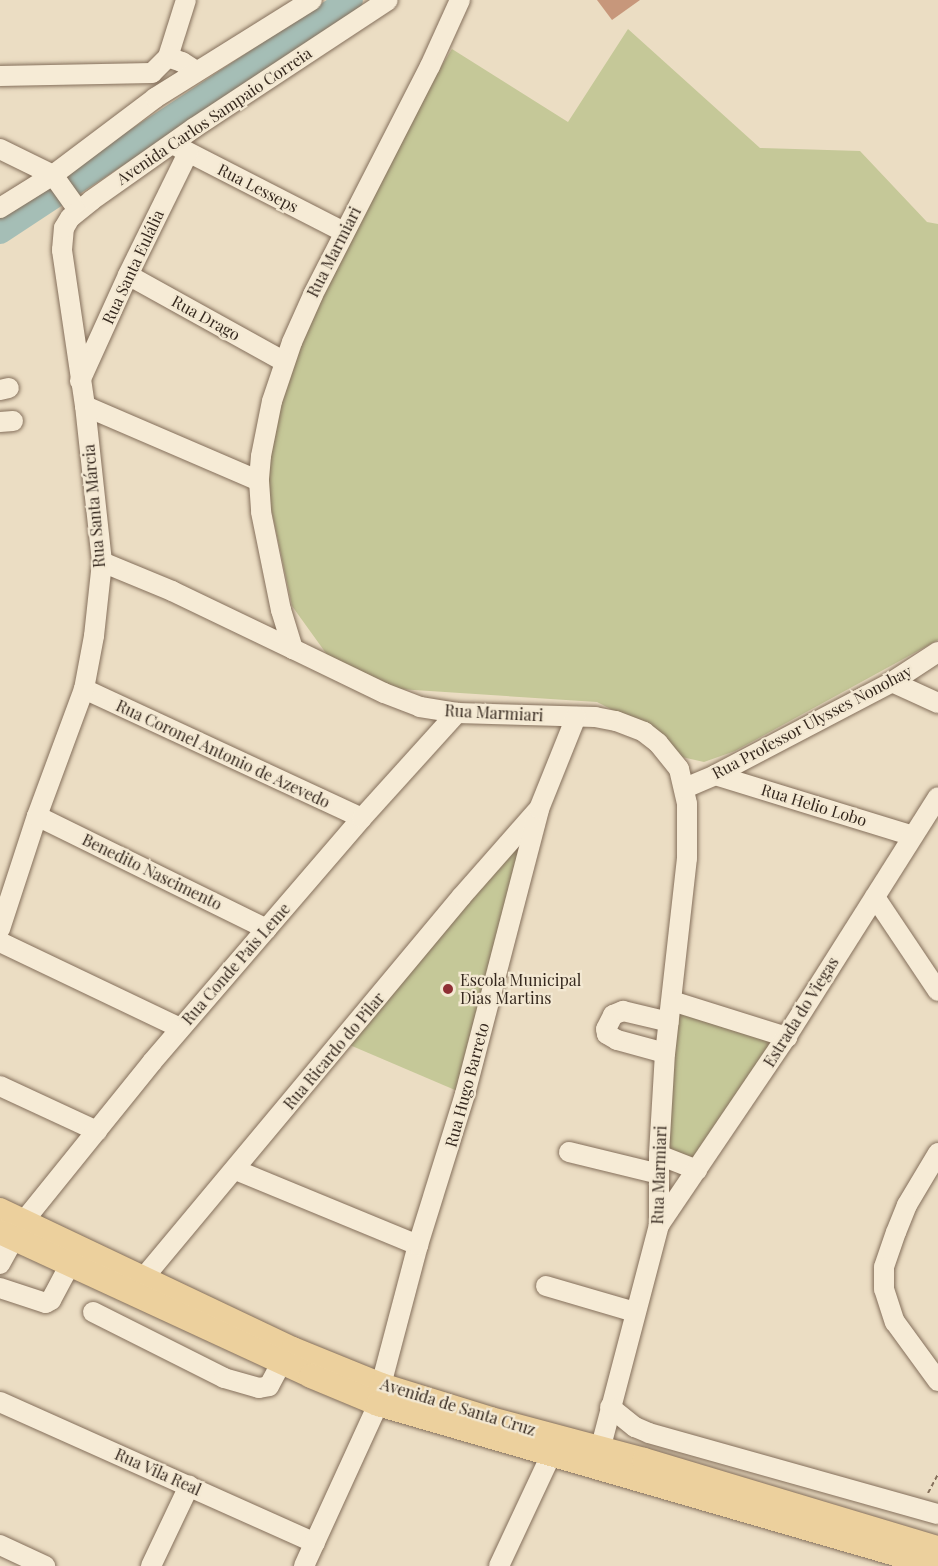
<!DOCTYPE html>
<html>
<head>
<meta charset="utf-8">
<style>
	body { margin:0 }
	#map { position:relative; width:938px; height:1566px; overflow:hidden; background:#ebddc3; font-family:"Playfair Display",serif }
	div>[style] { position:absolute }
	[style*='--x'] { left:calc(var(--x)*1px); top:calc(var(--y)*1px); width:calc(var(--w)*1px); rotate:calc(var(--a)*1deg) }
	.green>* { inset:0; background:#c5c898 }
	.river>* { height:26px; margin:-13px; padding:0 13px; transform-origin:13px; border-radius:13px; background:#a5beb6 }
	.building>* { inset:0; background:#c7977b }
	.path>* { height:2px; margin-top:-1px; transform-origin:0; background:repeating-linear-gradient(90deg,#846f5b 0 4.5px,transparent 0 7.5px) }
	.roads { filter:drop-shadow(0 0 2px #846f5b) drop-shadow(0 0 2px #846f5b) }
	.minor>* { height:20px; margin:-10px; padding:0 10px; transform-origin:10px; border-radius:10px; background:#f6ebd6 }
	.major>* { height:24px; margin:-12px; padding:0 12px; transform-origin:12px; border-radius:12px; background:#ecd09d }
	.dots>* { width:16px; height:16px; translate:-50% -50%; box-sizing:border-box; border:3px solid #f3e8d2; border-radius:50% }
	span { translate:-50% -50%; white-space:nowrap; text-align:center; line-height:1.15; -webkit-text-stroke:4.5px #f3e8d2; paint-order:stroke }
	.street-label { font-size:16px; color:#35281e }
	.poi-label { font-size:16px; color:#35281e }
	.left { translate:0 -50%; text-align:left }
</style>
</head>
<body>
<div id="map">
	<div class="green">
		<i style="clip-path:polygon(628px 29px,760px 148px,860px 151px,927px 222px,938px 224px,938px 640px,735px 751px,704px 762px,673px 755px,640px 724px,597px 702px,399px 689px,328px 656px,292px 606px,267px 489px,277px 402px,307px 314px,404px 127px,452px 49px,568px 122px)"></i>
		<i style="clip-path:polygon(534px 821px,462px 1093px,345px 1043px)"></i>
		<i style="clip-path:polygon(673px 1007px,778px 1038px,695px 1165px,664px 1154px)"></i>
	</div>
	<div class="river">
		<i style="--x:0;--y:231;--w:419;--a:-33.4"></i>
	</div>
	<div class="building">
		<i style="clip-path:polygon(597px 0,640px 0,612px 20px)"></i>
	</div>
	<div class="path">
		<i style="--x:928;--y:1493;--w:21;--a:-62"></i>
	</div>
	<div class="roads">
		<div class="minor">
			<i style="--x:460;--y:0;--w:72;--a:114.4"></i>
			<i style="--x:430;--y:66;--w:257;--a:117.1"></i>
			<i style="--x:313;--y:295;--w:51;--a:114.1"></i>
			<i style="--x:292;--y:342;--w:62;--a:108.7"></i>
			<i style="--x:272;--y:401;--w:56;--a:101.3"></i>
			<i style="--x:261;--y:456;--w:25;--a:95"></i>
			<i style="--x:259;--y:481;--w:31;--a:86"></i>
			<i style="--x:261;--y:512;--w:100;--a:78.5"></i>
			<i style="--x:281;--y:610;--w:41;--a:72.9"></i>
			<i style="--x:293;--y:649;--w:101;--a:25.8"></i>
			<i style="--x:384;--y:693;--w:39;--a:21"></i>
			<i style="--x:420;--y:707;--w:37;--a:9"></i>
			<i style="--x:457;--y:713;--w:138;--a:1.7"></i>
			<i style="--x:595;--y:717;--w:21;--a:11"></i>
			<i style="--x:616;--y:721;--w:30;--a:21"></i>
			<i style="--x:644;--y:732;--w:18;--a:38"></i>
			<i style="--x:658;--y:743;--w:33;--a:51"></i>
			<i style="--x:679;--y:769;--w:36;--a:77"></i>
			<i style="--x:687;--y:804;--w:54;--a:90"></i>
			<i style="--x:687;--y:858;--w:196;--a:96.4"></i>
			<i style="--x:665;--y:1053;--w:102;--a:93.4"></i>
			<i style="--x:659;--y:1155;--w:70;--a:90"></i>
			<i style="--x:659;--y:1225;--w:245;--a:104.7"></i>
			<i style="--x:168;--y:57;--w:60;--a:-72.5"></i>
			<i style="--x:0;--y:76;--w:152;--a:-1.1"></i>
			<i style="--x:152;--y:73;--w:23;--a:-45"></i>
			<i style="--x:168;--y:57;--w:15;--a:20"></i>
			<i style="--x:182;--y:62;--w:17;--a:33"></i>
			<i style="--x:178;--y:147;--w:186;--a:27.1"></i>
			<i style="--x:0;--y:149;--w:59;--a:26.1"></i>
			<i style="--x:53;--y:175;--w:128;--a:-37"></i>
			<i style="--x:155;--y:98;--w:185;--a:-32"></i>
			<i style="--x:0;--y:208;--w:62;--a:-31.9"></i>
			<i style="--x:53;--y:175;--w:43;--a:54.5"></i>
			<i style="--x:128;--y:275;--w:179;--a:29"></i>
			<i style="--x:80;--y:381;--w:116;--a:-65.6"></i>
			<i style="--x:128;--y:275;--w:136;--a:-63.8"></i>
			<i style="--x:0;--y:390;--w:9;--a:-13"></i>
			<i style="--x:85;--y:406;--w:189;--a:23.3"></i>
			<i style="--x:0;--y:422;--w:13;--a:-4"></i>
			<i style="--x:102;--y:562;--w:76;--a:22.5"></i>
			<i style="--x:172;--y:591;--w:134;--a:25.6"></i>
			<i style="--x:892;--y:682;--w:51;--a:24.5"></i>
			<i style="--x:84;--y:689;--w:306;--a:24.9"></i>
			<i style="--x:715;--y:775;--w:207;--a:17.1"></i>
			<i style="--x:685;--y:788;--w:33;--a:-23"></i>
			<i style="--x:715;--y:775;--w:200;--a:-27.7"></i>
			<i style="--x:892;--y:682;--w:55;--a:-33.1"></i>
			<i style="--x:37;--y:816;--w:256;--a:26.2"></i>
			<i style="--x:875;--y:897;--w:113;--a:56.2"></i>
			<i style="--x:0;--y:929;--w:119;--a:-71.9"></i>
			<i style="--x:37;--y:816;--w:135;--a:-69.7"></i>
			<i style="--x:84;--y:689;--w:54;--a:-79.3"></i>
			<i style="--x:94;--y:636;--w:74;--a:-83.8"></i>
			<i style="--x:102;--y:562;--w:157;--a:-96.2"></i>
			<i style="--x:85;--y:406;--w:158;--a:-98.4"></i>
			<i style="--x:62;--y:250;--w:22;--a:-85"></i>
			<i style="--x:64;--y:228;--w:12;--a:-59"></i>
			<i style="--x:70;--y:218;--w:28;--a:-39"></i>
			<i style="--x:92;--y:200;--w:125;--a:-35.2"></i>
			<i style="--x:194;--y:128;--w:232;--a:-33.4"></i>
			<i style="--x:0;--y:942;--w:199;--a:25.5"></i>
			<i style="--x:672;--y:1001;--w:121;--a:17.4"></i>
			<i style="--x:665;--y:1053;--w:50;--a:-164.8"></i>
			<i style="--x:617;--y:1040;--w:12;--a:-149"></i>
			<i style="--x:607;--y:1034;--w:5;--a:-101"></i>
			<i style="--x:606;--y:1029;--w:16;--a:-63"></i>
			<i style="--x:613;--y:1015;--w:11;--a:-22"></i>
			<i style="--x:623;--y:1011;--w:47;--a:13.4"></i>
			<i style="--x:0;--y:1086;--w:107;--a:24.9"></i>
			<i style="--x:569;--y:1152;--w:93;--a:13.7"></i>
			<i style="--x:938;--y:1153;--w:61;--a:120.8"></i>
			<i style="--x:907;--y:1205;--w:29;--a:112"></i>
			<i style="--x:896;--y:1232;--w:37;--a:109"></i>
			<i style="--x:884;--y:1267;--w:22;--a:90"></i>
			<i style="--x:884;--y:1289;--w:35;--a:72"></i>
			<i style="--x:895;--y:1322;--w:73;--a:53.9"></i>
			<i style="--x:659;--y:1155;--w:41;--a:21.5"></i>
			<i style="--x:236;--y:1170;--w:197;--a:22.4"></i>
			<i style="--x:659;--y:1225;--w:225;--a:-55.9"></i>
			<i style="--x:785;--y:1039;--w:286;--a:-57.7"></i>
			<i style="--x:0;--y:1264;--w:48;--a:-61.3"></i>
			<i style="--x:23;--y:1222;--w:206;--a:-51.1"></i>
			<i style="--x:152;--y:1062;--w:322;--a:-49.3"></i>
			<i style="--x:362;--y:818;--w:142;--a:-47.9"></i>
			<i style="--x:546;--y:1286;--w:93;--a:16.3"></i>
			<i style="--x:0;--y:1288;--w:48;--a:18.1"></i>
			<i style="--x:46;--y:1303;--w:6;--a:-31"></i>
			<i style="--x:51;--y:1300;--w:40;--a:-62"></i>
			<i style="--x:135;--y:1288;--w:510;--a:-50.17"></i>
			<i style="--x:462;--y:896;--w:113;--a:-48.6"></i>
			<i style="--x:93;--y:1312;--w:147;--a:26.7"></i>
			<i style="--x:224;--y:1378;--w:36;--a:16"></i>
			<i style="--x:259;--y:1388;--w:10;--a:-11"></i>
			<i style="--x:269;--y:1386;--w:27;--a:-62"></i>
			<i style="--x:381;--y:1385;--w:145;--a:-75.2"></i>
			<i style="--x:418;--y:1245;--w:158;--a:-72.7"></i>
			<i style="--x:465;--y:1094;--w:294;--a:-75.4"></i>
			<i style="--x:539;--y:809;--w:99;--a:-68.1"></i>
			<i style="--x:0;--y:1402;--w:345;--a:24.1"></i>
			<i style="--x:610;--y:1407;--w:32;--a:39"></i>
			<i style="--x:635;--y:1427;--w:15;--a:23"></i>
			<i style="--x:649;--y:1433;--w:300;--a:15.7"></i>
			<i style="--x:0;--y:1545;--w:50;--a:25"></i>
			<i style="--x:151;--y:1566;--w:89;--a:-64.6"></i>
			<i style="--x:304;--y:1566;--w:178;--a:-65.4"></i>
			<i style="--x:499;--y:1566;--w:123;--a:-64.9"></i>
		</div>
		<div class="major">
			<i style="--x:0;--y:1210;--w:324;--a:25.4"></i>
			<i style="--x:293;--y:1349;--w:95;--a:22.2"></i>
			<i style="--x:381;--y:1385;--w:115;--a:17.2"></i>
			<i style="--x:491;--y:1419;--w:158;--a:15"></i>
			<i style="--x:644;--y:1460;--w:307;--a:16.7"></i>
			<i style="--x:0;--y:1232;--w:343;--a:24.8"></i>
			<i style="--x:311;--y:1376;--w:73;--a:22.7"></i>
			<i style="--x:378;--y:1404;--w:582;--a:16.16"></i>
		</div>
	</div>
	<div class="dots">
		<i style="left:448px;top:989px;background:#8f2f34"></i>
	</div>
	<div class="street-label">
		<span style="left:214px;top:116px;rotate:-34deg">Avenida Carlos Sampaio Correia</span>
		<span style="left:258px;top:188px;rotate:27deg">Rua Lesseps</span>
		<span style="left:334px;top:252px;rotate:-63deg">Rua Marmiari</span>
		<span style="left:133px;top:267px;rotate:-65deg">Rua Santa Eulália</span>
		<span style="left:206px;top:318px;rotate:29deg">Rua Drago</span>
		<span style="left:94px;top:506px;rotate:-95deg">Rua Santa Márcia</span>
		<span style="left:494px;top:713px;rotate:3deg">Rua Marmiari</span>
		<span style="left:812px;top:722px;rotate:-28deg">Rua Professor Ulysses Nonohay</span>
		<span style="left:223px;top:754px;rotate:25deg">Rua Coronel Antonio de Azevedo</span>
		<span style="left:814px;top:805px;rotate:17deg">Rua Helio Lobo</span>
		<span style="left:152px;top:872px;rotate:26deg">Benedito Nascimento</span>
		<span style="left:236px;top:964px;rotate:-49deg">Rua Conde Pais Leme</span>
		<span style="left:801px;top:1012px;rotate:-58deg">Estrada do Viegas</span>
		<span style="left:334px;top:1051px;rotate:-50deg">Rua Ricardo do Pilar</span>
		<span style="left:467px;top:1085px;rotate:-75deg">Rua Hugo Barreto</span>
		<span style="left:659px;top:1175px;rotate:-88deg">Rua Marmiari</span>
		<span style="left:458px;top:1407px;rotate:17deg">Avenida de Santa Cruz</span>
		<span style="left:158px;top:1472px;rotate:24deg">Rua Vila Real</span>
	</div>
	<div class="poi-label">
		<span class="left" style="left:460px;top:989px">Escola Municipal<br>Dias Martins</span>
	</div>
</div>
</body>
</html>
